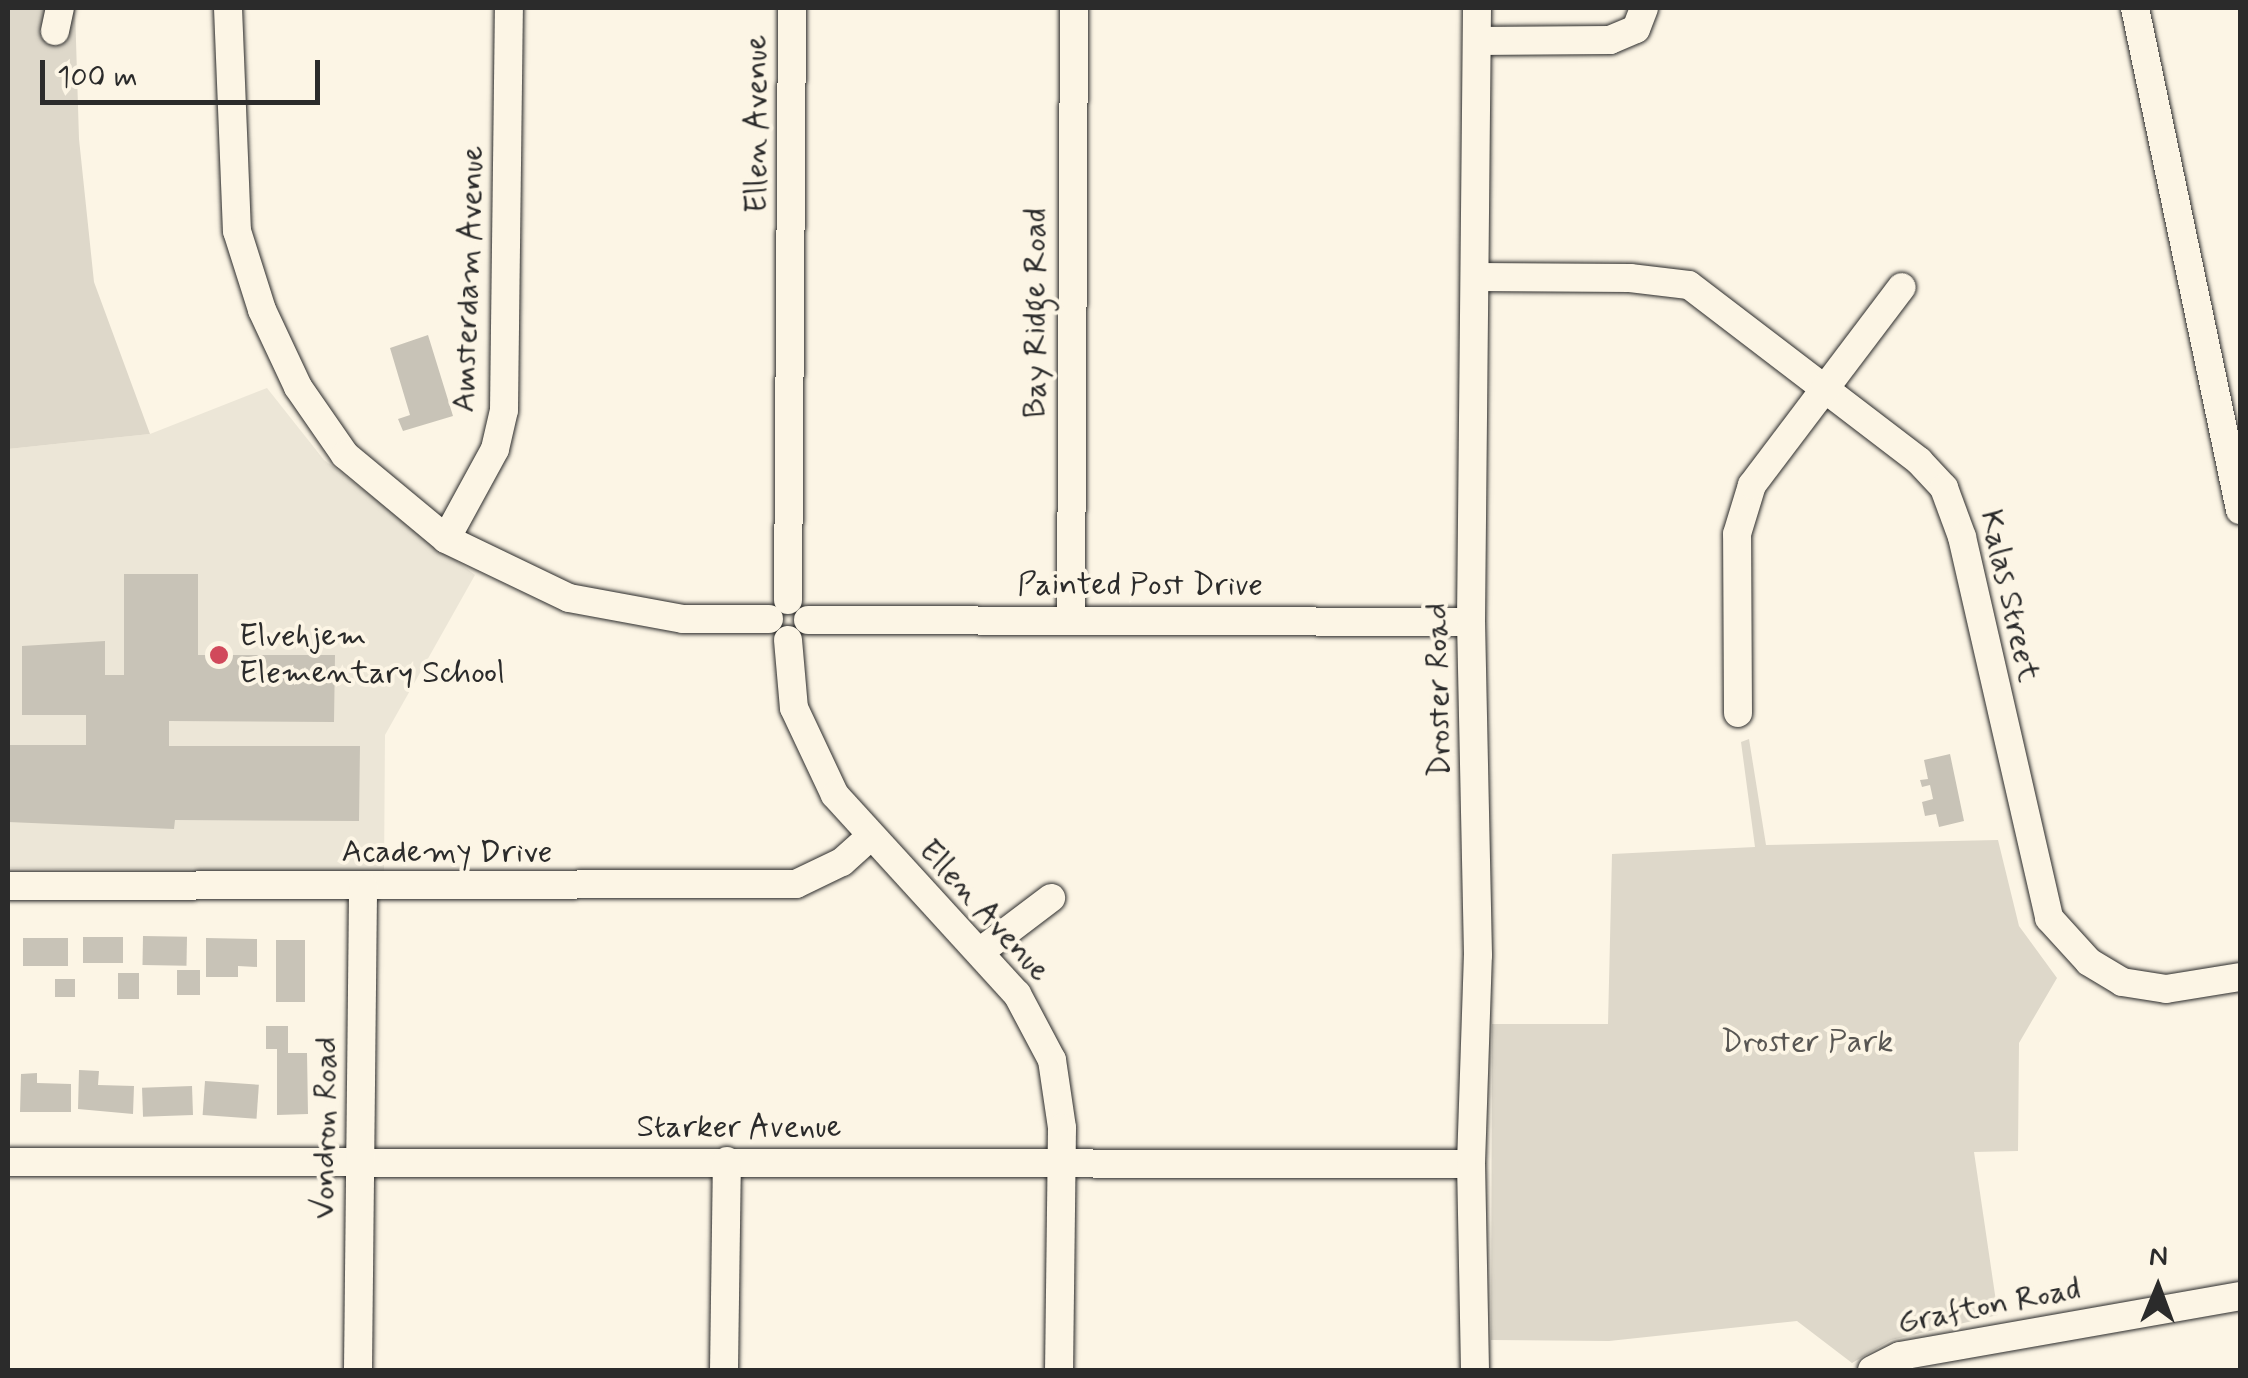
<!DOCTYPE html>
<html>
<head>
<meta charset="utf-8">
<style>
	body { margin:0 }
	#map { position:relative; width:2248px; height:1378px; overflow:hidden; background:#fcf5e5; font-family:Mynerve,sans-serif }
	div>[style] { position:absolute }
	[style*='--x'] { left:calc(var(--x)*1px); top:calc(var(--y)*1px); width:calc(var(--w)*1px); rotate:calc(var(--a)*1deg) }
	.built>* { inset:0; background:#ece6d7 }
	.green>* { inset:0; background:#ded8ca }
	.building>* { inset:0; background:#c8c3b7; transform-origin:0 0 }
	.roads { filter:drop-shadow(0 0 2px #2b2b2b) drop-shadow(0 0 2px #2b2b2b) }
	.minor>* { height:28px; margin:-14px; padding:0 14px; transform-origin:14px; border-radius:14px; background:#fcf5e5 }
	.dots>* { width:28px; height:28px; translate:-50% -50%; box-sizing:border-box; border:5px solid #fcf5e5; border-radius:50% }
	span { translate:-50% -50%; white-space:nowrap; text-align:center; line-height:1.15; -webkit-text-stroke:8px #fcf5e5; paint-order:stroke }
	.street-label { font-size:32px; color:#2b2b2b }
	.poi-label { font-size:32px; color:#2b2b2b }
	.left { translate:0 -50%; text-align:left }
	.park-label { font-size:32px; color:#585653 }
	.frame { position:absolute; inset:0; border:10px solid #2b2b2b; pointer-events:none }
	.north { position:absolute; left:2108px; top:1238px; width:100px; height:100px; -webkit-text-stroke:8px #fcf5e5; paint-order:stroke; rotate:1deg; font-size:28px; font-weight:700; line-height:40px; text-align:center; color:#2b2b2b }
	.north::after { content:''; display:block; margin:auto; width:35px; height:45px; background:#2b2b2b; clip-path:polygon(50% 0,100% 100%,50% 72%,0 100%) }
	.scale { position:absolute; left:40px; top:60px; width:280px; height:45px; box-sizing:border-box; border:5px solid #2b2b2b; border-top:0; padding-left:12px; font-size:30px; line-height:35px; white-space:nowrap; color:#2b2b2b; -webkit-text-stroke:8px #fcf5e5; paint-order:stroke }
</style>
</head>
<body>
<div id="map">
	<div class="built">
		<i style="clip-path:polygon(267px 388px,324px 460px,475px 575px,385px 735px,384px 875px,8px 868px,8px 449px,150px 434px)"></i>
	</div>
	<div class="green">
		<i style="clip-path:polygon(8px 8px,75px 8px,79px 139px,94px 282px,150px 434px,8px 449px)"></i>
		<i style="clip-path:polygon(1749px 739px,1766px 845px,1998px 840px,2019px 926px,2057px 978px,2019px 1043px,2018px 1151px,1974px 1152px,1998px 1315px,1891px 1340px,1852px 1363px,1797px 1321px,1609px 1341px,1491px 1340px,1492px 1024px,1608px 1024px,1612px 854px,1755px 847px,1741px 742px)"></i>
	</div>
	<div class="building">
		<i style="clip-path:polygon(428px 335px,453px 416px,403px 431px,398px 419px,410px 415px,390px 348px)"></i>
		<i style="clip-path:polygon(124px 574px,198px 574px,198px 655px,335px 655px,334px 722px,169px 721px,169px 746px,360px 746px,359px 821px,175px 820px,174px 829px,8px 822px,8px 745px,86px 745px,86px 715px,22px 715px,22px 646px,105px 641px,105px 675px,124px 675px)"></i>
		<i style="clip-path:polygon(1950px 754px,1964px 821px,1939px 827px,1936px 814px,1925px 816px,1922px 802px,1933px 799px,1930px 785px,1922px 787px,1920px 780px,1928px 779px,1924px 760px)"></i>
		<i style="left:143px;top:936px;width:44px;height:29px;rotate:1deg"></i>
		<i style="left:83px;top:937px;width:40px;height:26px"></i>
		<i style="left:68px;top:938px;width:28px;height:45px;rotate:90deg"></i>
		<i style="clip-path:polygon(206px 938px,257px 939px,257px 967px,238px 966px,238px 977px,206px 977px)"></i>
		<i style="left:276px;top:940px;width:29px;height:62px"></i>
		<i style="left:177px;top:970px;width:23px;height:25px"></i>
		<i style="left:118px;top:973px;width:21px;height:26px"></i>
		<i style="left:55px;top:979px;width:20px;height:18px"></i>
		<i style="clip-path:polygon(266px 1026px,288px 1026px,288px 1053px,307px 1053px,308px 1114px,277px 1115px,277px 1049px,266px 1049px)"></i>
		<i style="clip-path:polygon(79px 1070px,99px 1071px,98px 1085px,134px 1086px,133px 1114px,78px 1109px)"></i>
		<i style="clip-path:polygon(37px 1073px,37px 1083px,71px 1084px,71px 1112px,20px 1112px,21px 1074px)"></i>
		<i style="left:205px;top:1081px;width:54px;height:34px;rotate:4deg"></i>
		<i style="left:192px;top:1086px;width:29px;height:50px;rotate:88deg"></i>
	</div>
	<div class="roads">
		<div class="minor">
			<i style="--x:228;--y:8;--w:223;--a:87.7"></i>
			<i style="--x:237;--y:231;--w:83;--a:72.4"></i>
			<i style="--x:262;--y:310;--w:85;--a:64.9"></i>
			<i style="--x:298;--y:387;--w:83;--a:55.3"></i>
			<i style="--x:345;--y:455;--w:131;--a:39.7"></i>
			<i style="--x:446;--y:539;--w:136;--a:25.6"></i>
			<i style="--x:569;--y:598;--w:116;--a:10.4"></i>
			<i style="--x:683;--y:619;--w:86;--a:0"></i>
			<i style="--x:2135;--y:8;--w:513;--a:78.19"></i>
			<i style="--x:55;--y:31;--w:24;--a:-78"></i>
			<i style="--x:1477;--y:41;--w:133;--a:-0.4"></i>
			<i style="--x:1610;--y:40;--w:28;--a:-23"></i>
			<i style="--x:1636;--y:29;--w:22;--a:-69"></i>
			<i style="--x:1476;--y:277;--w:154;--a:0.4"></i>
			<i style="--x:1630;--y:278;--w:59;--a:6.8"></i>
			<i style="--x:1689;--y:285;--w:290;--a:37.4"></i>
			<i style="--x:1919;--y:461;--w:37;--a:47"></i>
			<i style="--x:1944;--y:488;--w:52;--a:69.8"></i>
			<i style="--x:1962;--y:537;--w:391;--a:77.1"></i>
			<i style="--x:2049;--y:918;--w:59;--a:47.7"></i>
			<i style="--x:2089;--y:962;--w:39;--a:31"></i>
			<i style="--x:2122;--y:982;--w:45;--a:9"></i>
			<i style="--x:2166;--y:989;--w:75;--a:-9.2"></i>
			<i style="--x:446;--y:539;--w:102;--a:-61.4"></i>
			<i style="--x:495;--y:449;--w:40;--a:-77"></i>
			<i style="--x:504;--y:410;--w:402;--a:-89.3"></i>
			<i style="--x:788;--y:600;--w:592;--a:-89.61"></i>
			<i style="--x:1071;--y:618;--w:610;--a:-89.72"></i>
			<i style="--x:808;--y:620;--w:663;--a:0.17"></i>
			<i style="--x:788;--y:640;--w:68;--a:85"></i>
			<i style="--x:794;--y:708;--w:96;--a:64.8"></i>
			<i style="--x:835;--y:795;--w:270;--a:47.6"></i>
			<i style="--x:1017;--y:994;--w:75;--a:62.1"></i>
			<i style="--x:1052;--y:1060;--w:69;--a:81.6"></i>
			<i style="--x:1062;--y:1128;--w:242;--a:90.7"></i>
			<i style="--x:1738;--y:713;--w:179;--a:-90.3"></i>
			<i style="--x:1737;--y:534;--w:51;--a:-73"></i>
			<i style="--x:1752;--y:485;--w:248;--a:-52.9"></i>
			<i style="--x:8;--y:886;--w:788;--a:-0.15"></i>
			<i style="--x:796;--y:884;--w:51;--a:-25.6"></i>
			<i style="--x:842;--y:862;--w:38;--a:-42"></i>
			<i style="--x:981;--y:951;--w:88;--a:-37.1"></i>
			<i style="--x:8;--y:1162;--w:1463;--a:0.08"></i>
			<i style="--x:358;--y:1370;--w:484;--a:-89.4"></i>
			<i style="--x:724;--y:1370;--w:209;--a:-89.2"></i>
			<i style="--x:1475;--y:1370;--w:206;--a:-91.1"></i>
			<i style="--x:1471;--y:1164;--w:209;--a:-88.1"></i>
			<i style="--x:1478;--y:955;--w:333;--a:-91.2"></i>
			<i style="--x:1471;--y:622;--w:614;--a:-89.44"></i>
			<i style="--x:1872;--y:1370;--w:31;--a:-27"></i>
			<i style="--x:1900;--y:1356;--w:345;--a:-10"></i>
		</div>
	</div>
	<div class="dots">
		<i style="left:219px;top:655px;background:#d1495b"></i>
	</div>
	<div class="street-label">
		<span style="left:757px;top:124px;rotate:-90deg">Ellen Avenue</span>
		<span style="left:469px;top:279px;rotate:-88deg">Amsterdam Avenue</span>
		<span style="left:1036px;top:313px;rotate:-90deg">Bay Ridge Road</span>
		<span style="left:1140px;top:585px">Painted Post Drive</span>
		<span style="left:2009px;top:596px;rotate:77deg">Kalas Street</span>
		<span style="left:1439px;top:690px;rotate:-91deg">Droster Road</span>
		<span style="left:447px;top:852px">Academy Drive</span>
		<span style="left:984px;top:911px;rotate:48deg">Ellen Avenue</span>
		<span style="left:739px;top:1127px">Starker Avenue</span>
		<span style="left:326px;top:1128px;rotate:-89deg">Vondron Road</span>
		<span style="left:1989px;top:1306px;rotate:-11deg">Grafton Road</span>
	</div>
	<div class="poi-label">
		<span class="left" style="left:239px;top:655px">Elvehjem<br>Elementary School</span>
	</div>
	<div class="park-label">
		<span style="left:1807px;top:1042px">Droster Park</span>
	</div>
	<div class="frame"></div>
	<div class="north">N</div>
	<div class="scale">100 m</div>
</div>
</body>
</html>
